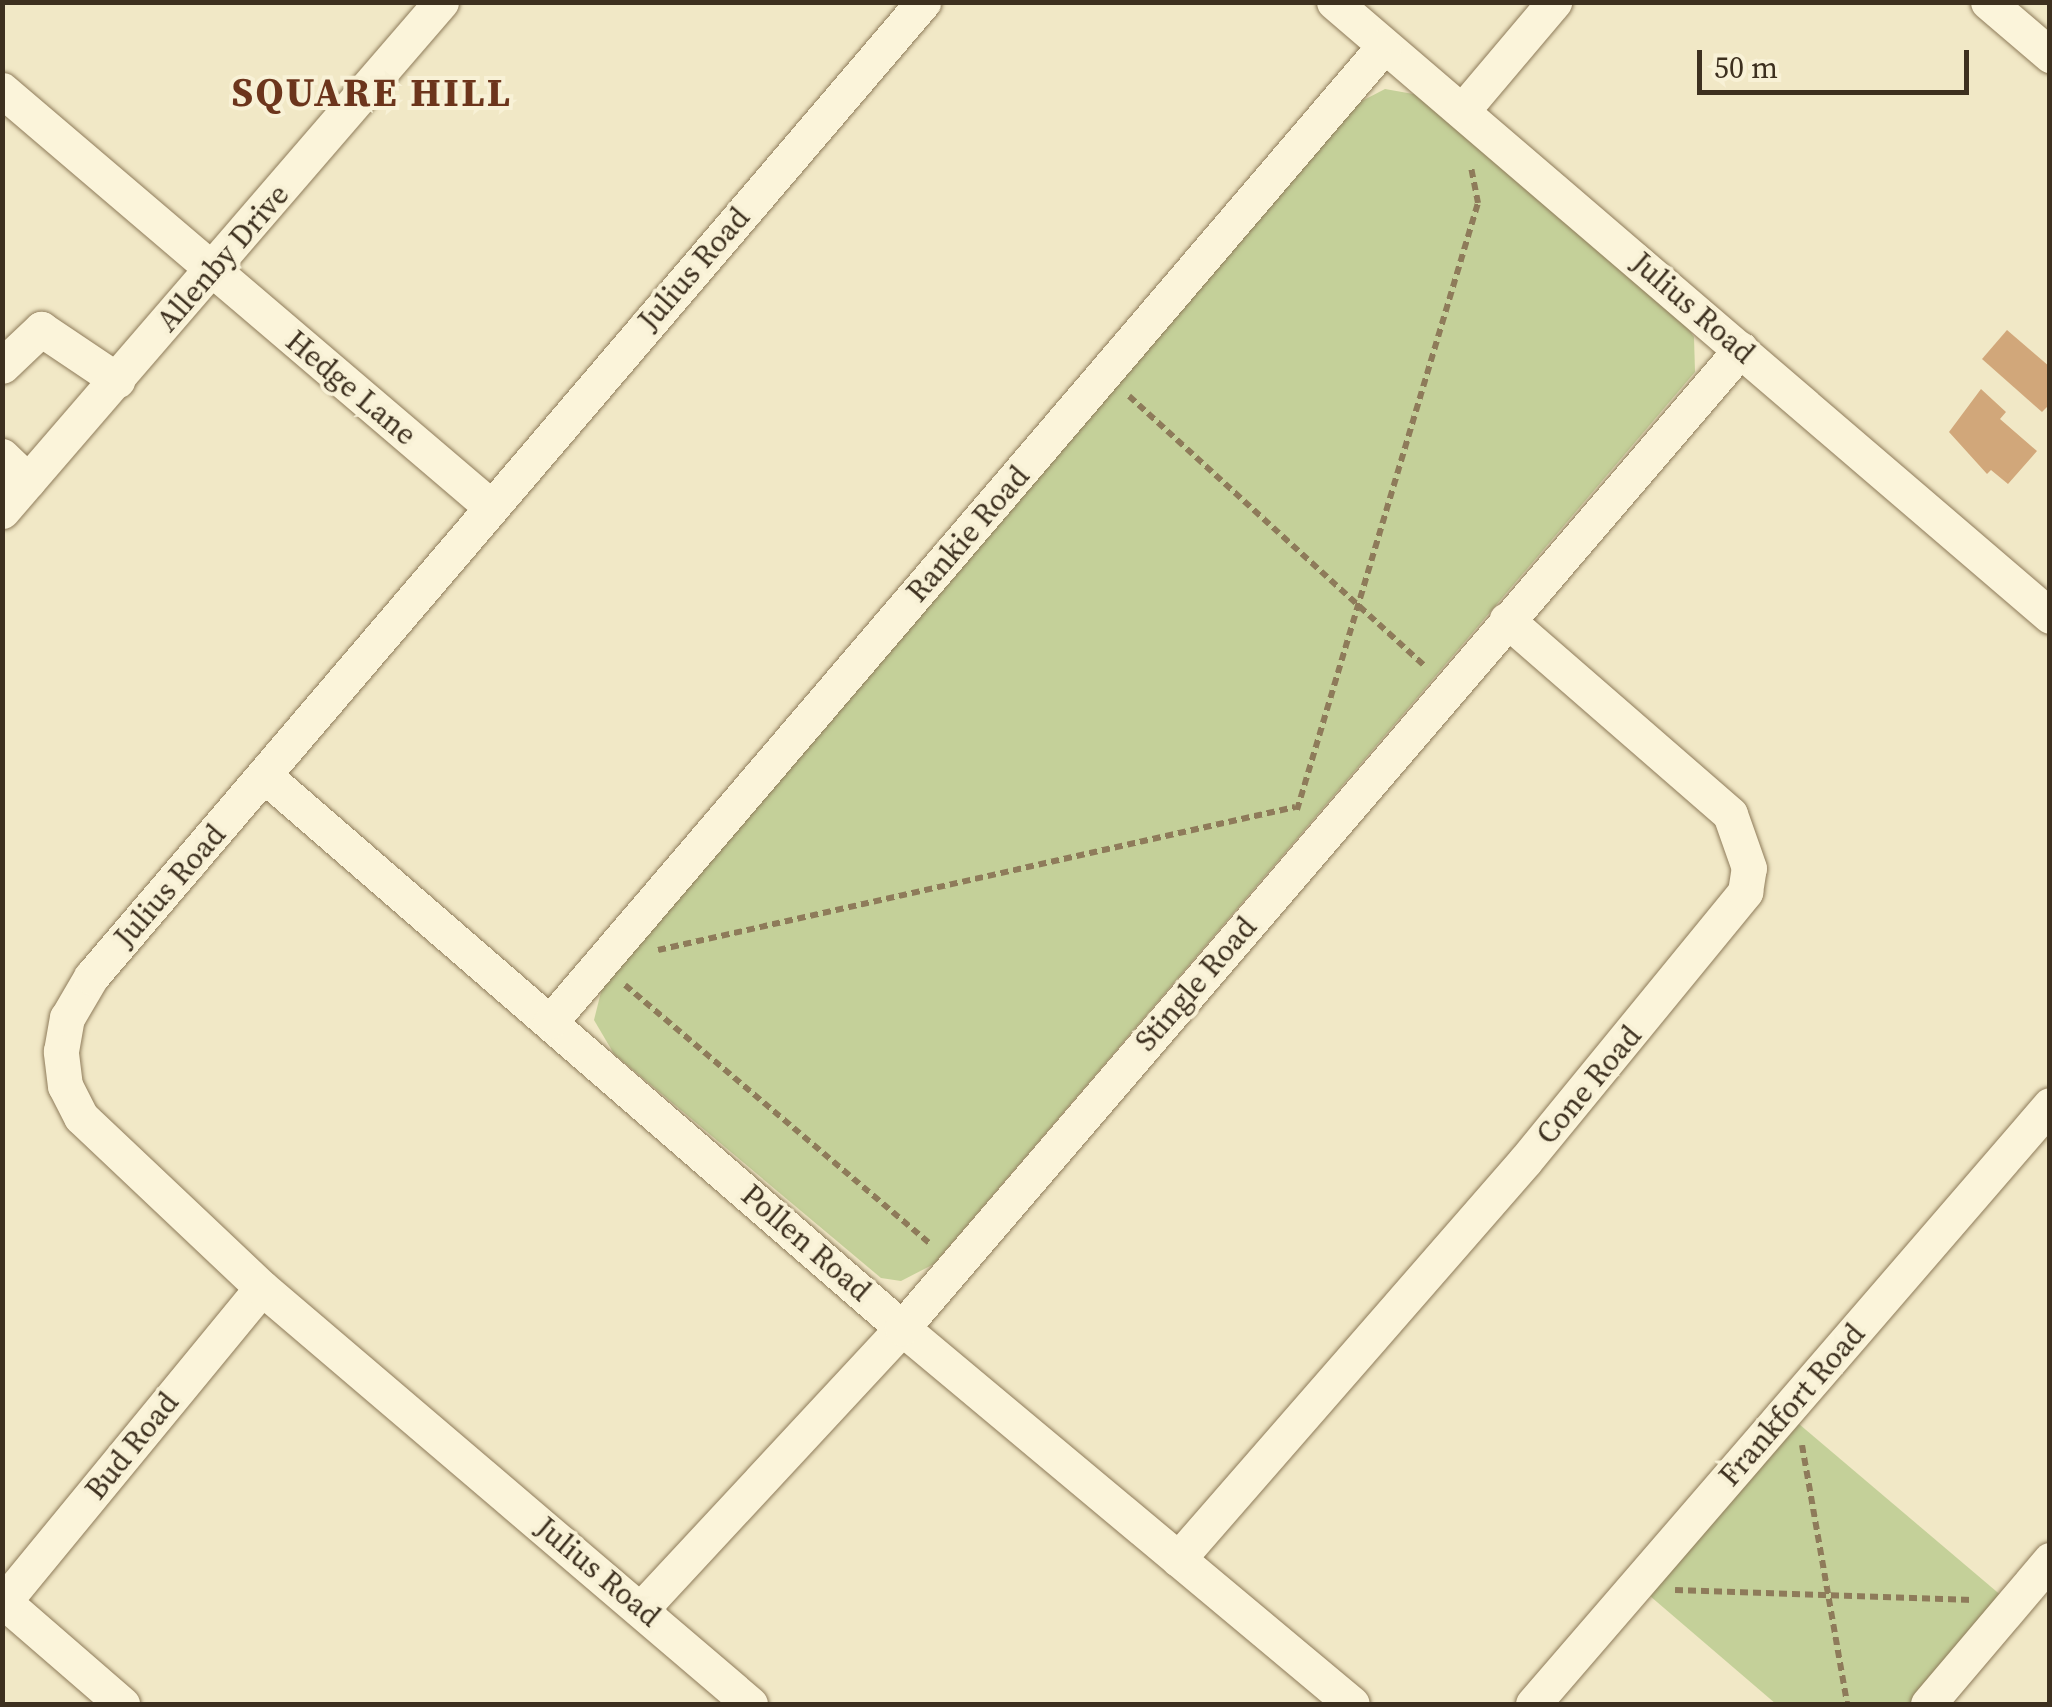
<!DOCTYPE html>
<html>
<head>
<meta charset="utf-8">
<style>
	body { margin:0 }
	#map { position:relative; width:2052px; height:1707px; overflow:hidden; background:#f1e8c6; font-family:"Source Serif 4",serif }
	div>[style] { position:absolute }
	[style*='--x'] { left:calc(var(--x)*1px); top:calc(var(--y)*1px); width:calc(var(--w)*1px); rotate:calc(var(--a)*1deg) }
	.green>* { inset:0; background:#c4d099 }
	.building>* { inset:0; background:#d1a77a }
	.path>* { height:6px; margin-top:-3px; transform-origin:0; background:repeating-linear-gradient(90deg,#8e7b5a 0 8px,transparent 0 13px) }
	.roads { filter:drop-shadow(0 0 2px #8e7b5a) drop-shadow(0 0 2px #8e7b5a) }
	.minor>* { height:35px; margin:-17.5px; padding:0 17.5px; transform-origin:17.5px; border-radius:17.5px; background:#fbf4da }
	span { translate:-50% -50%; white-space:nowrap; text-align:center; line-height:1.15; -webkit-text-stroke:8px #f8f1d6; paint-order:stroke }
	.street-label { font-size:30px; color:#3d301f }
	.district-label { font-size:40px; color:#6c351c; font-weight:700; letter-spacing:2.5px }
	.frame { position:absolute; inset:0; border:5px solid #3d301f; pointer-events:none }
	.scale { position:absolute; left:1697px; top:50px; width:272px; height:45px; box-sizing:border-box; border:5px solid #3d301f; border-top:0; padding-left:12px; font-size:30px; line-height:35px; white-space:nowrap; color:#3d301f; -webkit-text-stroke:8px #f8f1d6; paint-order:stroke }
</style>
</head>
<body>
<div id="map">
	<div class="green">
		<i style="clip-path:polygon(1385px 89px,1419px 95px,1682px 320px,1694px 337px,1695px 372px,934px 1264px,901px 1281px,881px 1278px,614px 1054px,594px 1020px,603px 984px,1358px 103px)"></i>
		<i style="clip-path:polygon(1799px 1424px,2003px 1597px,1911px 1704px,1776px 1704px,1650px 1596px)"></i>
	</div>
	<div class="building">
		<i style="clip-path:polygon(2007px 330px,2050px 367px,2050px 404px,2042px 412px,1982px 359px)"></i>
		<i style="clip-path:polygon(1981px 389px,2006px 412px,2000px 419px,2037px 451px,2008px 484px,1991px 470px,1987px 474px,1949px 432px)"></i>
	</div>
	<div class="path">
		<i style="--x:1129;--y:396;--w:402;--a:42.4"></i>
		<i style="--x:1297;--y:810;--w:633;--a:-73.4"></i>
		<i style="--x:1478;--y:203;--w:38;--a:-101"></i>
		<i style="--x:658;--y:950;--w:653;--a:-12.65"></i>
		<i style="--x:625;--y:985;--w:402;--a:40.3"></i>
		<i style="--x:1802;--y:1445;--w:263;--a:80.1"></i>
		<i style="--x:1675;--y:1590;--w:298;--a:1.9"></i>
	</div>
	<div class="roads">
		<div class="minor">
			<i style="--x:1334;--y:2;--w:943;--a:40.61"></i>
			<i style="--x:1988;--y:2;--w:82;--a:40.5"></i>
			<i style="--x:2;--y:90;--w:641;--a:40.45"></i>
			<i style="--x:1462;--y:111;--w:143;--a:-49.8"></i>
			<i style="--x:2;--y:366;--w:54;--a:-43.5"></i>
			<i style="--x:41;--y:329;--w:92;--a:33.9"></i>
			<i style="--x:2;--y:456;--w:36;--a:44"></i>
			<i style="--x:2;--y:511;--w:672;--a:-49.22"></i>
			<i style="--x:265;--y:776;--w:843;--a:40.91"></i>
			<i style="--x:902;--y:1328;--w:586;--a:39.88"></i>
			<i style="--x:551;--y:1021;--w:1282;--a:-49.49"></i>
			<i style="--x:1178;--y:1559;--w:528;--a:-48.92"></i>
			<i style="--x:1525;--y:1161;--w:348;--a:-50.7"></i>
			<i style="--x:1745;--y:892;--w:24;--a:-81"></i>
			<i style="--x:1749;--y:868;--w:57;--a:-109.4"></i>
			<i style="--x:1730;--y:814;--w:296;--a:-139"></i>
			<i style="--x:2;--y:1600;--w:159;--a:40.9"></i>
			<i style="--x:2;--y:1604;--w:409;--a:-50.6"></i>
			<i style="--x:641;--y:1609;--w:384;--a:-47.1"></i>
			<i style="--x:902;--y:1328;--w:1289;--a:-49.4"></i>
			<i style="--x:750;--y:1704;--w:641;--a:-139.55"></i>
			<i style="--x:262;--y:1288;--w:249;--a:-136.6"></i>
			<i style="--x:81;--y:1117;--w:35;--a:-117"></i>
			<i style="--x:65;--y:1086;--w:35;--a:-97"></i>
			<i style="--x:61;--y:1051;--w:34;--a:-80"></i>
			<i style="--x:67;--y:1018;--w:48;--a:-59.7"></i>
			<i style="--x:91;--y:977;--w:1282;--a:-49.52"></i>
			<i style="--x:1533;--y:1704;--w:791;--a:-49.2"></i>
			<i style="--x:1928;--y:1704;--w:189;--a:-49.7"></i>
		</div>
	</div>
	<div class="street-label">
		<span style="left:223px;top:258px;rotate:-49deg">Allenby Drive</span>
		<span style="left:694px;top:269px;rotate:-49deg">Julius Road</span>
		<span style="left:1693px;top:308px;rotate:41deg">Julius Road</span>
		<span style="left:351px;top:388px;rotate:40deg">Hedge Lane</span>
		<span style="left:968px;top:534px;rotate:-49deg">Rankie Road</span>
		<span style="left:170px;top:886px;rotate:-49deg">Julius Road</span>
		<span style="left:1196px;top:984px;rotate:-49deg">Stingle Road</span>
		<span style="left:1589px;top:1085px;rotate:-50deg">Cone Road</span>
		<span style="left:806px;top:1243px;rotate:41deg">Pollen Road</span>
		<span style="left:1792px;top:1405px;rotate:-49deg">Frankfort Road</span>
		<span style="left:132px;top:1446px;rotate:-51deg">Bud Road</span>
		<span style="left:598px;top:1572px;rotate:40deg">Julius Road</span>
	</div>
	<div class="district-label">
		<span style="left:372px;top:92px">SQUARE HILL</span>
	</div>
	<div class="frame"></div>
	<div class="scale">50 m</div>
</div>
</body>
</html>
